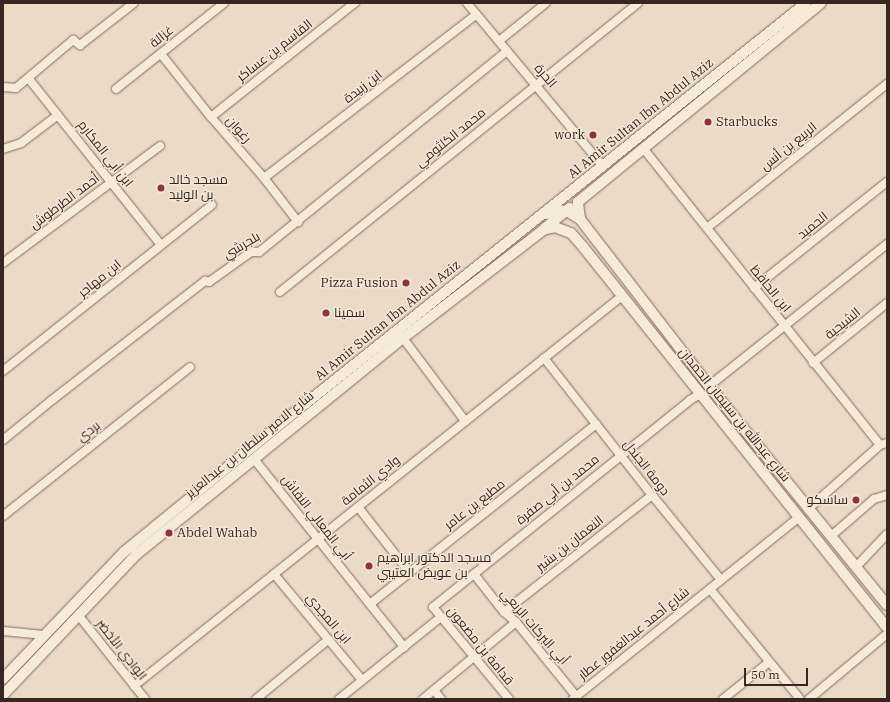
<!DOCTYPE html>
<html>
<head>
<meta charset="utf-8">
<style>
	body { margin:0 }
	#map { position:relative; width:890px; height:702px; overflow:hidden; background:#ebdbc6; font-family:"IBM Plex Serif",Cairo,serif }
	div>[style] { position:absolute }
	[style*='--x'] { left:calc(var(--x)*1px); top:calc(var(--y)*1px); width:calc(var(--w)*1px); rotate:calc(var(--a)*1deg) }
	.roads { filter:drop-shadow(0 0 1px #856d5d) drop-shadow(0 0 1px #856d5d) }
	.minor>* { height:8px; margin:-4px; padding:0 4px; transform-origin:4px; border-radius:4px; background:#f6ead9 }
	.tertiary>* { height:10px; margin:-5px; padding:0 5px; transform-origin:5px; border-radius:5px; background:#f6ead9 }
	.dots>* { width:11px; height:11px; translate:-50% -50%; box-sizing:border-box; border:2px solid #f3e6d5; border-radius:50% }
	span { translate:-50% -50%; white-space:nowrap; text-align:center; line-height:1.15; -webkit-text-stroke:3px #f3e6d5; paint-order:stroke }
	.street-label { font-size:13px; color:#362820 }
	.poi-label { font-size:13px; color:#362820 }
	.left { translate:0 -50%; text-align:left }
	.right { translate:-100% -50%; text-align:right }
	.frame { position:absolute; inset:0; border:4px solid #362820; pointer-events:none }
	.scale { position:absolute; left:744px; top:668px; width:64px; height:18px; box-sizing:border-box; border:2px solid #362820; border-top:0; padding-left:5px; font-size:12px; line-height:14px; white-space:nowrap; color:#362820; -webkit-text-stroke:3px #f3e6d5; paint-order:stroke }
</style>
</head>
<body>
<div id="map">
	<div class="roads">
		<div class="minor">
			<i style="--x:467;--y:3;--w:212;--a:50.2"></i>
			<i style="--x:499;--y:41;--w:60;--a:-39"></i>
			<i style="--x:161;--y:54;--w:80;--a:51.6"></i>
			<i style="--x:211;--y:117;--w:81;--a:49"></i>
			<i style="--x:264;--y:178;--w:56;--a:52.3"></i>
			<i style="--x:29;--y:79;--w:212;--a:51.5"></i>
			<i style="--x:3;--y:87;--w:13;--a:4"></i>
			<i style="--x:16;--y:88;--w:75;--a:-40.1"></i>
			<i style="--x:73;--y:40;--w:9;--a:36"></i>
			<i style="--x:80;--y:45;--w:68;--a:-37.9"></i>
			<i style="--x:116;--y:89;--w:138;--a:-38.5"></i>
			<i style="--x:211;--y:117;--w:184;--a:-38.4"></i>
			<i style="--x:643;--y:148;--w:380;--a:51.4"></i>
			<i style="--x:3;--y:149;--w:19;--a:-18"></i>
			<i style="--x:21;--y:143;--w:46;--a:-37.1"></i>
			<i style="--x:264;--y:178;--w:267;--a:-37.6"></i>
			<i style="--x:707;--y:228;--w:231;--a:-38.7"></i>
			<i style="--x:3;--y:263;--w:196;--a:-36.7"></i>
			<i style="--x:754;--y:288;--w:170;--a:-38.6"></i>
			<i style="--x:280;--y:292;--w:460;--a:-38.9"></i>
			<i style="--x:403;--y:338;--w:104;--a:53.2"></i>
			<i style="--x:544;--y:358;--w:174;--a:51.8"></i>
			<i style="--x:652;--y:495;--w:109;--a:50.9"></i>
			<i style="--x:813;--y:363;--w:95;--a:-39"></i>
			<i style="--x:3;--y:371;--w:267;--a:-38.5"></i>
			<i style="--x:709;--y:386;--w:228;--a:-38.6"></i>
			<i style="--x:3;--y:440;--w:63;--a:-39.2"></i>
			<i style="--x:52;--y:400;--w:194;--a:-37.9"></i>
			<i style="--x:205;--y:281;--w:4;--a:14"></i>
			<i style="--x:209;--y:282;--w:52;--a:-35.5"></i>
			<i style="--x:251;--y:252;--w:8;--a:0"></i>
			<i style="--x:259;--y:252;--w:319;--a:-39"></i>
			<i style="--x:254;--y:459;--w:241;--a:51.4"></i>
			<i style="--x:358;--y:507;--w:83;--a:51.9"></i>
			<i style="--x:808;--y:509;--w:96;--a:-41.6"></i>
			<i style="--x:880;--y:445;--w:7;--a:-16"></i>
			<i style="--x:3;--y:516;--w:239;--a:-38.5"></i>
			<i style="--x:831;--y:536;--w:57;--a:-40.7"></i>
			<i style="--x:874;--y:499;--w:14;--a:-17"></i>
			<i style="--x:856;--y:567;--w:45;--a:-46.8"></i>
			<i style="--x:274;--y:574;--w:138;--a:50.3"></i>
			<i style="--x:474;--y:574;--w:48;--a:51.7"></i>
			<i style="--x:504;--y:612;--w:16;--a:40"></i>
			<i style="--x:516;--y:622;--w:95;--a:51"></i>
			<i style="--x:710;--y:589;--w:142;--a:50.7"></i>
			<i style="--x:370;--y:604;--w:289;--a:-38.5"></i>
			<i style="--x:504;--y:612;--w:189;--a:-38.3"></i>
			<i style="--x:79;--y:616;--w:106;--a:51.5"></i>
			<i style="--x:3;--y:631;--w:41;--a:5.6"></i>
			<i style="--x:134;--y:686;--w:625;--a:-38.63"></i>
			<i style="--x:434;--y:690;--w:11;--a:52"></i>
			<i style="--x:256;--y:699;--w:94;--a:-39.4"></i>
			<i style="--x:339;--y:699;--w:131;--a:-38.8"></i>
			<i style="--x:423;--y:699;--w:121;--a:-39.6"></i>
			<i style="--x:509;--y:699;--w:119;--a:-129.6"></i>
			<i style="--x:433;--y:607;--w:330;--a:-38.8"></i>
			<i style="--x:690;--y:400;--w:12;--a:-31"></i>
			<i style="--x:573;--y:699;--w:289;--a:-38.8"></i>
			<i style="--x:723;--y:699;--w:59;--a:-38.8"></i>
			<i style="--x:809;--y:699;--w:102;--a:-39.8"></i>
		</div>
		<div class="tertiary">
			<i style="--x:547;--y:214;--w:10;--a:-24"></i>
			<i style="--x:556;--y:210;--w:11;--a:5"></i>
			<i style="--x:567;--y:211;--w:15;--a:32"></i>
			<i style="--x:580;--y:219;--w:211;--a:52.3"></i>
			<i style="--x:709;--y:386;--w:282;--a:50.9"></i>
			<i style="--x:580;--y:219;--w:17;--a:-97"></i>
			<i style="--x:578;--y:202;--w:314;--a:-39.3"></i>
			<i style="--x:545;--y:228;--w:32;--a:-39"></i>
			<i style="--x:3;--y:679;--w:175;--a:-46.4"></i>
			<i style="--x:124;--y:552;--w:234;--a:-39.3"></i>
			<i style="--x:305;--y:404;--w:642;--a:-38.67"></i>
			<i style="--x:3;--y:695;--w:195;--a:-46.5"></i>
			<i style="--x:137;--y:554;--w:343;--a:-39.1"></i>
			<i style="--x:403;--y:338;--w:177;--a:-37.6"></i>
			<i style="--x:543;--y:230;--w:12;--a:-14"></i>
			<i style="--x:555;--y:227;--w:17;--a:21"></i>
			<i style="--x:571;--y:233;--w:20;--a:49"></i>
			<i style="--x:584;--y:248;--w:485;--a:51.4"></i>
		</div>
	</div>
	<div class="dots">
		<i style="left:708px;top:122px;background:#90313e"></i>
		<i style="left:593px;top:135px;background:#90313e"></i>
		<i style="left:161px;top:188px;background:#90313e"></i>
		<i style="left:406px;top:283px;background:#90313e"></i>
		<i style="left:326px;top:313px;background:#90313e"></i>
		<i style="left:856px;top:500px;background:#90313e"></i>
		<i style="left:169px;top:533px;background:#90313e"></i>
		<i style="left:369px;top:566px;background:#90313e"></i>
	</div>
	<div class="street-label">
		<span style="left:162px;top:37px;rotate:-39deg">غزالة</span>
		<span style="left:275px;top:51px;rotate:-38deg">القاسم بن عساكر</span>
		<span style="left:545px;top:76px;rotate:50deg">الحرة</span>
		<span style="left:363px;top:87px;rotate:-38deg">ابن زبيدة</span>
		<span style="left:641px;top:119px;rotate:-39deg">Al Amir Sultan Ibn Abdul Aziz</span>
		<span style="left:238px;top:130px;rotate:49deg">رغوان</span>
		<span style="left:451px;top:138px;rotate:-39deg">محمد الكلثومي</span>
		<span style="left:789px;top:147px;rotate:-39deg">الربيع بن أنس</span>
		<span style="left:105px;top:154px;rotate:52deg">ابن أبي المكارم</span>
		<span style="left:65px;top:202px;rotate:-37deg">أحمد الطرطوش</span>
		<span style="left:813px;top:226px;rotate:-39deg">الحميد</span>
		<span style="left:242px;top:246px;rotate:-31deg">بلجرشي</span>
		<span style="left:100px;top:279px;rotate:-39deg">ابن مهاجر</span>
		<span style="left:770px;top:289px;rotate:51deg">ابن الحافظ</span>
		<span style="left:388px;top:321px;rotate:-39deg">Al Amir Sultan Ibn Abdul Aziz</span>
		<span style="left:843px;top:324px;rotate:-39deg">الشيحية</span>
		<span style="left:734px;top:415px;rotate:51deg">شارع عبدالله بن سليمان الحمدان</span>
		<span style="left:89px;top:432px;rotate:-38deg">بردي</span>
		<span style="left:250px;top:445px;rotate:-39deg">شارع الامير سلطان بن عبدالعزيز</span>
		<span style="left:646px;top:468px;rotate:52deg">دومة الجندل</span>
		<span style="left:371px;top:481px;rotate:-39deg">وادي الثمامة</span>
		<span style="left:558px;top:490px;rotate:-39deg">محمد بن أبي صفرة</span>
		<span style="left:475px;top:505px;rotate:-38deg">مطيع بن عامر</span>
		<span style="left:316px;top:518px;rotate:52deg">أبي المعالي النقاش</span>
		<span style="left:570px;top:544px;rotate:-38deg">النعمان بن بشير</span>
		<span style="left:328px;top:619px;rotate:50deg">ابن المجدي</span>
		<span style="left:534px;top:627px;rotate:49deg">أبي البركات الربعي</span>
		<span style="left:634px;top:634px;rotate:-39deg">شارع أحمد عبدالغفور عطار</span>
		<span style="left:480px;top:646px;rotate:51deg">قدامة بن مضعون</span>
		<span style="left:121px;top:650px;rotate:52deg">الوادي الأخضر</span>
	</div>
	<div class="poi-label">
		<span class="left" style="left:716px;top:122px">Starbucks</span>
		<span class="right" style="left:585px;top:135px">work</span>
		<span class="left" style="left:169px;top:188px">مسجد خالد<br>بن الوليد</span>
		<span class="right" style="left:398px;top:283px">Pizza Fusion</span>
		<span class="left" style="left:334px;top:313px">سمينا</span>
		<span class="right" style="left:848px;top:500px">ساسكو</span>
		<span class="left" style="left:177px;top:533px">Abdel Wahab</span>
		<span class="left" style="left:377px;top:566px">مسجد الدكتور ابراهيم<br>بن عويض العتيبي</span>
	</div>
	<div class="frame"></div>
	<div class="scale">50 m</div>
</div>
</body>
</html>
